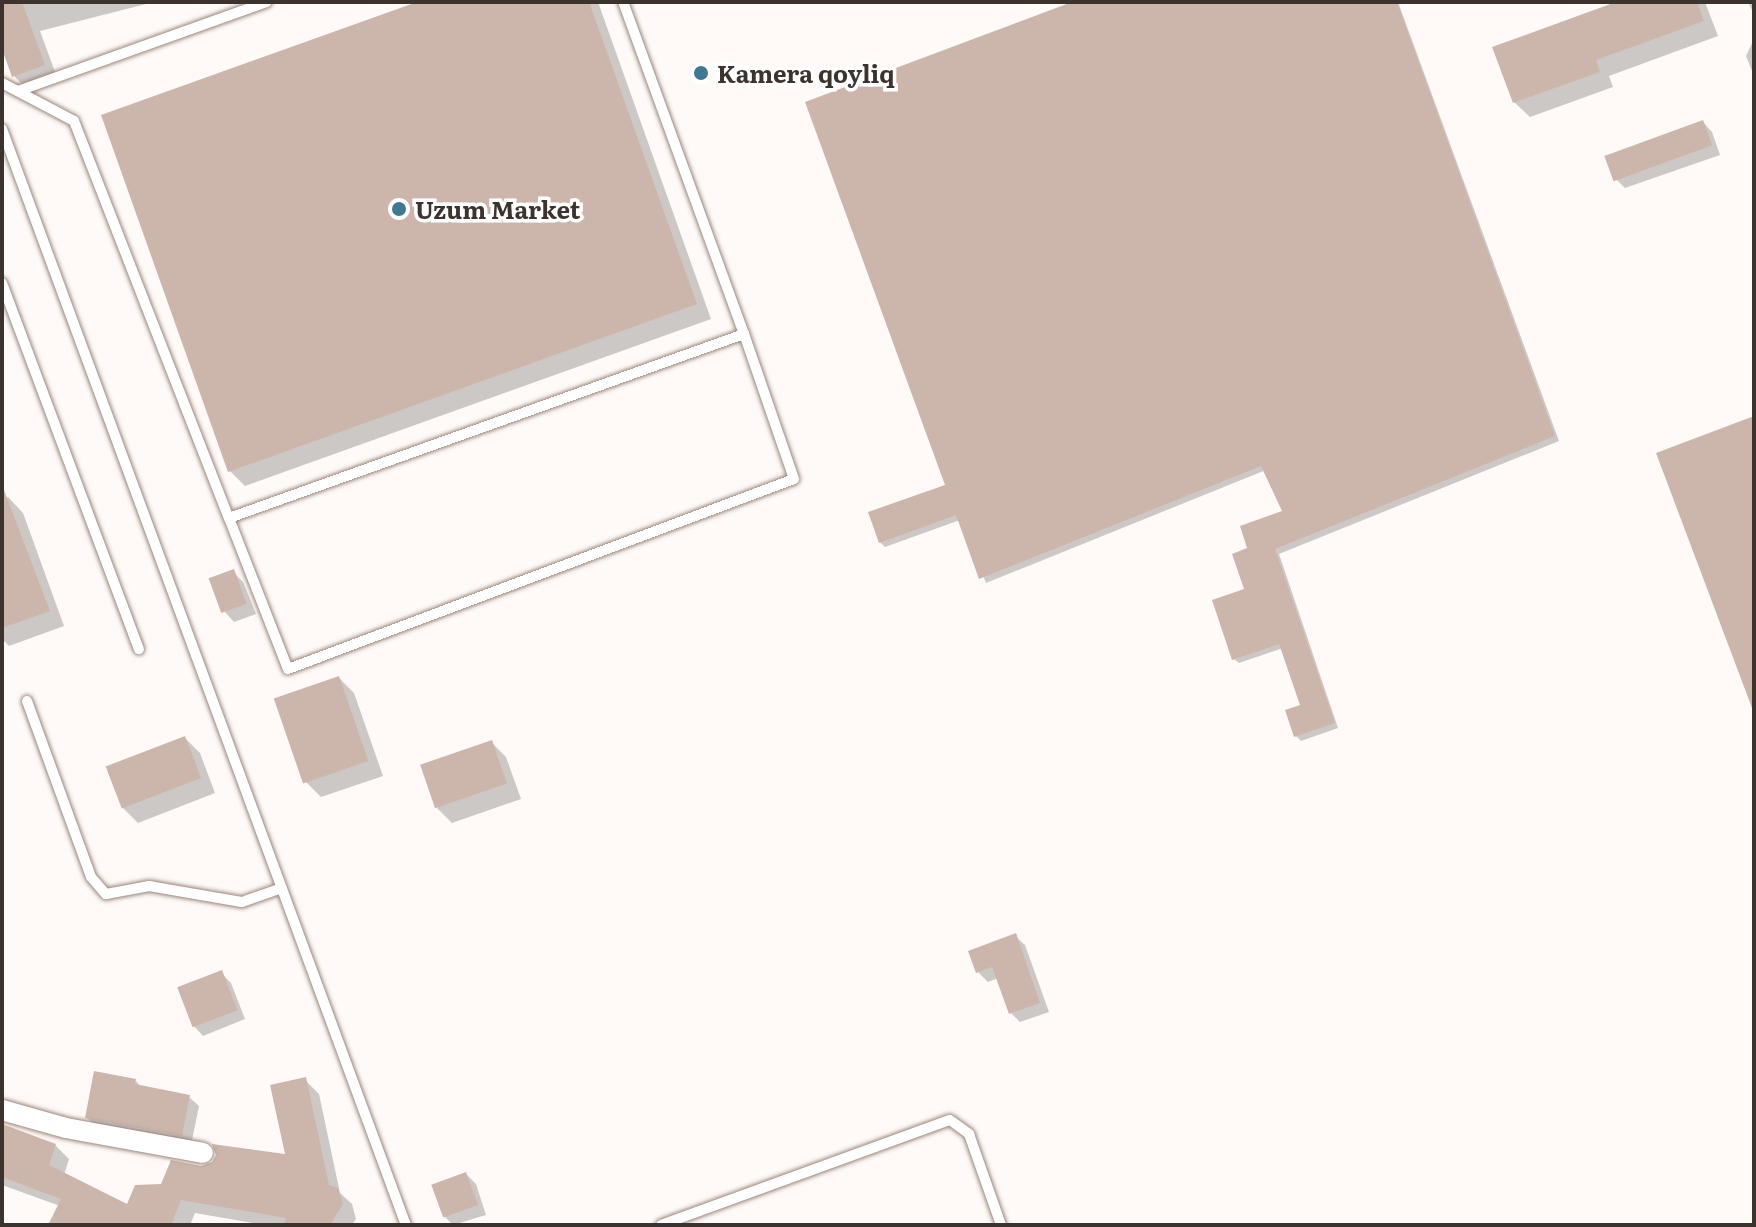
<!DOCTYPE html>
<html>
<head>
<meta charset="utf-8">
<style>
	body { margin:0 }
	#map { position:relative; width:1756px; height:1227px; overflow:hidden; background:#fffaf8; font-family:Literata,serif }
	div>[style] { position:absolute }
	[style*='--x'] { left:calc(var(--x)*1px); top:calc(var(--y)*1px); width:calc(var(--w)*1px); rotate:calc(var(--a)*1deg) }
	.shadow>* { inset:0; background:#0003 }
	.building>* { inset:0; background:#ccb6ab; transform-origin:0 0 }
	.roads { filter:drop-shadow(0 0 2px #9b867c) drop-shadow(0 0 2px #9b867c) }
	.service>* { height:10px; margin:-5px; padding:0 5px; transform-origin:5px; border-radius:5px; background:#fff }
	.minor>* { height:20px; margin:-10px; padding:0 10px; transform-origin:10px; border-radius:10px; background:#fff }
	.dots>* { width:22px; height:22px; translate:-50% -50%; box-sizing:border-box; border:4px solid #fff; border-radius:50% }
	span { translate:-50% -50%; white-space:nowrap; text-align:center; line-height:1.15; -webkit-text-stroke:7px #fff; paint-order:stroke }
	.poi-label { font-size:24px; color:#3c332f; font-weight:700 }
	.left { translate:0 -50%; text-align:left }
	.frame { position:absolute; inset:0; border:4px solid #3c332f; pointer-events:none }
</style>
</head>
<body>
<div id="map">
	<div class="shadow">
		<i style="clip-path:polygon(2px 2px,154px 2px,40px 31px,58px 80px,29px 91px,14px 76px,2px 44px)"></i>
		<i style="clip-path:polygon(423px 2px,598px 2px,711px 319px,245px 486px,230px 471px)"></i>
		<i style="clip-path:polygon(1078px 2px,1398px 2px,1559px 441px,1279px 554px,1338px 728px,1301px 741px,1296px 736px,1303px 706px,1283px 648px,1239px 663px,1234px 659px,1250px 550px,1284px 513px,1266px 470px,986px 583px,960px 520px,885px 547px,880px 542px,947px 486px)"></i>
		<i style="clip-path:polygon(1622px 2px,1705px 2px,1718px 36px,1609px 76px,1613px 87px,1530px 117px,1514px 102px)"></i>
		<i style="clip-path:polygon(1754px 2px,1754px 15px,1749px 4px)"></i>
		<i style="clip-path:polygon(1754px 39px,1754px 76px,1746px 56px)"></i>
		<i style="clip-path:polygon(1703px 122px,1712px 132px,1720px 155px,1625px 188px,1615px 178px)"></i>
		<i style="clip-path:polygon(8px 497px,23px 513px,64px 626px,9px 646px,2px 639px,2px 500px)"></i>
		<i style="clip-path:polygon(233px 572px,243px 582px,256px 614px,234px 622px,225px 612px)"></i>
		<i style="clip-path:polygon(339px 678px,354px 693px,383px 776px,321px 797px,306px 782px)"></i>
		<i style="clip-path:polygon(185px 738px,200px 753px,215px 793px,138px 823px,123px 808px)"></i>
		<i style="clip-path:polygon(491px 742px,506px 757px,521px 799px,452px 823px,437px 808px)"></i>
		<i style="clip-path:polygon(1015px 936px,1025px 945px,1049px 1012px,1020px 1022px,1011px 1013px,998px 978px,988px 982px,978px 972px)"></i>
		<i style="clip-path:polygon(221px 973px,231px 983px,245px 1019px,203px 1036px,194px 1026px)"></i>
		<i style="clip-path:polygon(305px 1080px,319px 1094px,340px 1193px,352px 1204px,356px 1219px,352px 1225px,265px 1225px,195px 1213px,190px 1225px,50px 1225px,60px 1206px,2px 1185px,2px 1126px,55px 1145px,69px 1159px,64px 1175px,128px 1207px,202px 1168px,288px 1156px)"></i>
		<i style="clip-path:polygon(136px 1081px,142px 1088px,189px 1097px,199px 1106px,191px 1145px,97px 1127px,87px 1118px)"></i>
		<i style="clip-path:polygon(466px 1174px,476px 1184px,486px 1215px,453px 1225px,444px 1216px)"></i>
	</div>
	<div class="building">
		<i style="clip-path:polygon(2px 2px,22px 2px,45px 65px,12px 77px,2px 49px)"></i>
		<i style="clip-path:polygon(417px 2px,589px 2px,697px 304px,228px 472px,101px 115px)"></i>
		<i style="clip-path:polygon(1072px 2px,1397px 2px,1555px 436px,1275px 549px,1335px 723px,1294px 737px,1285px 710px,1300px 705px,1279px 644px,1232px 660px,1212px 600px,1244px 589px,1232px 554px,1247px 548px,1240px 526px,1282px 511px,1261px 466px,979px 579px,956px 515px,879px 543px,868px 512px,945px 485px,805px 102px)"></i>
		<i style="clip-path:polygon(1616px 2px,1697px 2px,1704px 21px,1596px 60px,1600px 72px,1513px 103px,1492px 47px)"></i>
		<i style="left:1703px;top:120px;width:27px;height:105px;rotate:70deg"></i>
		<i style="clip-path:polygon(1754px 416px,1754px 707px,1752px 708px,1656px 453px)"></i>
		<i style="clip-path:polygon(2px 485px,50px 611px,2px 628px)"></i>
		<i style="left:234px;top:569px;width:37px;height:27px;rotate:70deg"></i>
		<i style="left:339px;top:676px;width:90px;height:69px;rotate:71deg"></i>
		<i style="left:185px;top:736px;width:45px;height:85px;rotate:69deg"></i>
		<i style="left:492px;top:740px;width:46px;height:76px;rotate:71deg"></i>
		<i style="clip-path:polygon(1016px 933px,1040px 1003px,1009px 1014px,992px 967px,976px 973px,968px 951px)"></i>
		<i style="left:222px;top:970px;width:43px;height:48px;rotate:69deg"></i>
		<i style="clip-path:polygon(94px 1071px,136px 1079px,135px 1084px,190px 1095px,182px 1136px,85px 1118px)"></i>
		<i style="clip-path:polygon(306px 1077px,329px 1185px,338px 1188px,343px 1204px,330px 1225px,283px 1225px,286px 1218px,181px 1200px,171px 1225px,48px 1225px,61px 1199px,2px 1177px,2px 1124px,56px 1144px,49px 1165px,127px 1204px,135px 1185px,161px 1184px,171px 1160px,201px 1166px,212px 1162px,216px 1155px,212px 1144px,285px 1154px,270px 1085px)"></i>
		<i style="left:466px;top:1172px;width:35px;height:37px;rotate:70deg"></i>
	</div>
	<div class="roads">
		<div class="service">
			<i style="--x:2;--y:83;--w:81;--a:27.8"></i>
			<i style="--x:74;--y:121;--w:426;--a:68.7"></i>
			<i style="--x:229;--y:518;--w:547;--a:-19.66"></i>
			<i style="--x:744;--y:334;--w:353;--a:-110"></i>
			<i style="--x:18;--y:91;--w:264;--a:-19.7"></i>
			<i style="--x:2;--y:129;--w:1168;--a:69.77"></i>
			<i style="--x:2;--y:283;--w:391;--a:69.5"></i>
			<i style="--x:229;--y:518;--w:162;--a:68.7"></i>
			<i style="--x:288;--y:669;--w:540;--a:-20.58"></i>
			<i style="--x:794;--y:479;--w:153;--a:-109"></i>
			<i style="--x:27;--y:701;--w:187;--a:70"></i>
			<i style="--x:91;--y:877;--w:23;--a:49"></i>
			<i style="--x:106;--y:894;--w:44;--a:-10.5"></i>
			<i style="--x:149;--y:886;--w:94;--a:9.8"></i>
			<i style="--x:242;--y:902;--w:42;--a:-19.3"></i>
			<i style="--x:661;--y:1225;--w:307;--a:-20"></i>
			<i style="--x:950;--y:1120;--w:24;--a:36"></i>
			<i style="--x:969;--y:1134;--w:96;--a:70.6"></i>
		</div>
		<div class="minor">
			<i style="--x:2;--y:1110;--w:66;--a:15.7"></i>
			<i style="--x:66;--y:1128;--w:139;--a:10.3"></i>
		</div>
	</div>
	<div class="dots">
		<i style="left:701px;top:73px;background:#3f7992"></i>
		<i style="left:399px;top:209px;background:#3f7992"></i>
	</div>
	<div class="poi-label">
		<span class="left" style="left:717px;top:73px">Kamera qoyliq</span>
		<span class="left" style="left:415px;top:209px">Uzum Market</span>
	</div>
	<div class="frame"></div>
</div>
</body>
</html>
